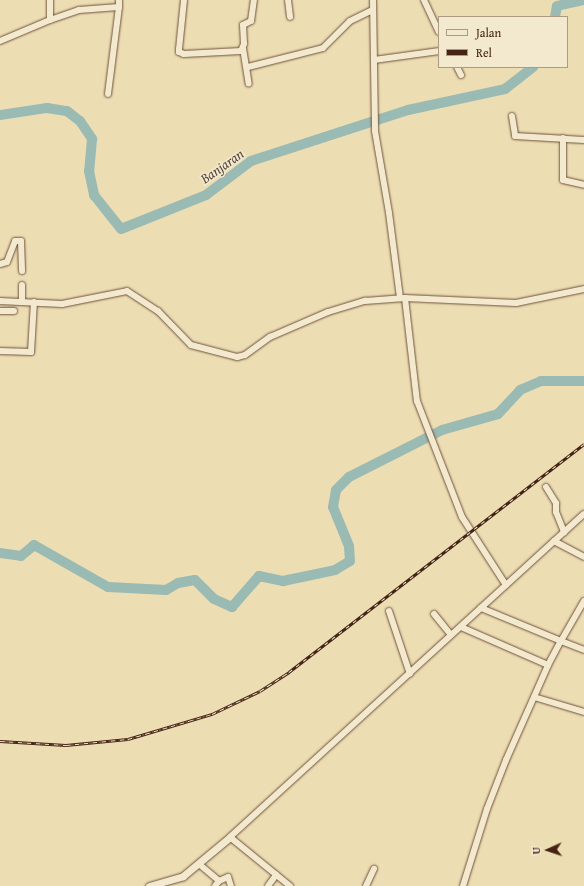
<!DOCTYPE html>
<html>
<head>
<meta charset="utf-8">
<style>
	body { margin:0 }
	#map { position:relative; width:584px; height:886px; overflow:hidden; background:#edddb3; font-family:"Gentium Book Plus",serif }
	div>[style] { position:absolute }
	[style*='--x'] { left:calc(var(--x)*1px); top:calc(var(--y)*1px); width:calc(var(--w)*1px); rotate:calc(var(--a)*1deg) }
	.river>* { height:10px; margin:-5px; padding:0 5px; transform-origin:5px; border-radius:5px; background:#9abab4 }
	.roads { filter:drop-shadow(0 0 1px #6f523c) drop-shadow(0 0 1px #6f523c) }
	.minor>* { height:6px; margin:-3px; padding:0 3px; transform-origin:3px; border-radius:3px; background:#f3e9ce }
	.tertiary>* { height:7px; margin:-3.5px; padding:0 3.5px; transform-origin:3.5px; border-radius:3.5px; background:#f3e9ce }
	.rail>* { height:3px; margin-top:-1.5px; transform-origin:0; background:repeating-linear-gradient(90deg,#f3e9ce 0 4.5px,#452415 0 9px); box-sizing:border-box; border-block:1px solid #452415 }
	span { translate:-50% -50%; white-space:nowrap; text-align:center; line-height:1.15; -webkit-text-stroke:3px #f3e9ce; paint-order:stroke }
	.water-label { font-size:14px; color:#5a4a3d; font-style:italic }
	.legend { position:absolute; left:438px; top:16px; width:130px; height:52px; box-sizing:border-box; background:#f3e9ce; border:1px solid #ad9a84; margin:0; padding:5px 7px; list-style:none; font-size:12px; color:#452415 }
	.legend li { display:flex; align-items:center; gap:8px; height:20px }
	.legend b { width:20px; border:1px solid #ad9a84 }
	.north { position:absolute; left:528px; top:830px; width:40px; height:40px; -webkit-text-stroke:3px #f3e9ce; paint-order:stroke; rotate:267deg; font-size:11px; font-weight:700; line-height:16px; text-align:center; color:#452415 }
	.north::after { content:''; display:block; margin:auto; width:14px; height:18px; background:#452415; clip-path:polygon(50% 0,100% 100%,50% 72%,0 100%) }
</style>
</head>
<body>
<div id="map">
	<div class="river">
		<i style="--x:555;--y:17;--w:11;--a:-80"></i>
		<i style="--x:557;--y:6;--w:28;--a:-13"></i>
		<i style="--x:0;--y:115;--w:48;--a:-8.5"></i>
		<i style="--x:47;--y:108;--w:20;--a:9"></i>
		<i style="--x:67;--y:111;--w:16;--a:38"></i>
		<i style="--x:80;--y:121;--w:22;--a:56"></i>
		<i style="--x:92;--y:139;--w:32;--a:95"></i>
		<i style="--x:89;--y:171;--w:25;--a:78"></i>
		<i style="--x:94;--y:195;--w:43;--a:51.5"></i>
		<i style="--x:121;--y:229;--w:92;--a:-21.8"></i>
		<i style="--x:206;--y:195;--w:56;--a:-37.1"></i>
		<i style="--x:251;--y:161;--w:165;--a:-18"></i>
		<i style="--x:408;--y:110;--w:99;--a:-12.2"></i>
		<i style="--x:505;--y:89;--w:36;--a:-38"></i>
		<i style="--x:0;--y:553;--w:21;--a:8"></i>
		<i style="--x:21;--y:556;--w:17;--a:-40"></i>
		<i style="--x:34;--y:545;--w:85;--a:29.6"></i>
		<i style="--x:108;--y:587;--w:58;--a:3"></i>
		<i style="--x:166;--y:590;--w:14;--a:-30"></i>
		<i style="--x:178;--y:583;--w:17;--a:-10"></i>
		<i style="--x:195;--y:580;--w:27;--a:45"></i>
		<i style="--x:214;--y:599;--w:20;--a:24"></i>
		<i style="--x:232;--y:607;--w:41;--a:-48.9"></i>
		<i style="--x:259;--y:576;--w:25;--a:12"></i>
		<i style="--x:283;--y:581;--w:53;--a:-11.9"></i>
		<i style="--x:335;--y:570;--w:17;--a:-31"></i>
		<i style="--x:350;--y:561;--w:15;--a:-94"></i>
		<i style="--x:349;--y:546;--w:42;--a:-112.3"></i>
		<i style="--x:333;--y:507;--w:17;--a:-80"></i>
		<i style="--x:336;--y:490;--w:18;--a:-45"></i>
		<i style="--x:349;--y:477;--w:104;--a:-26.8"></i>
		<i style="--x:442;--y:430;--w:58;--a:-15.9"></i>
		<i style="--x:498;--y:414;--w:33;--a:-47"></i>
		<i style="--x:520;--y:390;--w:23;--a:-23"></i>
		<i style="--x:541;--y:381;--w:43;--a:0"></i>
	</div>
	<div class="roads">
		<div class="minor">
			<i style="--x:184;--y:0;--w:49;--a:95.8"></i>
			<i style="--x:179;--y:49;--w:3;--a:90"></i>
			<i style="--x:179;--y:52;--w:5;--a:22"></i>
			<i style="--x:184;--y:54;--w:57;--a:-3"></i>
			<i style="--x:241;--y:51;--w:8;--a:-67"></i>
			<i style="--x:244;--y:44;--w:19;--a:-93"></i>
			<i style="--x:243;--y:25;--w:9;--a:-27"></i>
			<i style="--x:251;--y:21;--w:21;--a:-82"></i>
			<i style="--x:288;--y:0;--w:17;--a:83"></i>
			<i style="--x:373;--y:0;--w:131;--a:89.1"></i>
			<i style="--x:375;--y:131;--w:83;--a:80.3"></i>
			<i style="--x:389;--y:213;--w:86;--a:82.6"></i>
			<i style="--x:424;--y:0;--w:35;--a:65"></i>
			<i style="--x:50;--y:20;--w:31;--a:-19"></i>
			<i style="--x:79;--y:10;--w:40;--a:-4.3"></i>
			<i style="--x:119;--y:7;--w:7;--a:-90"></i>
			<i style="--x:0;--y:41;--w:54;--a:-22.8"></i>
			<i style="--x:50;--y:20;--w:20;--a:-90"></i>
			<i style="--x:243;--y:48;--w:36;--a:81"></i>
			<i style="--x:374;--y:60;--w:66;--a:-7.9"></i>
			<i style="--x:248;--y:67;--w:77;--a:-14.2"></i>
			<i style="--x:323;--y:48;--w:38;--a:-45"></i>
			<i style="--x:350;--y:21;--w:25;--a:-26"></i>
			<i style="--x:457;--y:67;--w:9;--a:63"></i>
			<i style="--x:108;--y:94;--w:88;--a:-82.8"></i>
			<i style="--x:512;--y:116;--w:20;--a:81"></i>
			<i style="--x:515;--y:136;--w:69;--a:3.3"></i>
			<i style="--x:563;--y:138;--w:42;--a:90"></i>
			<i style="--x:563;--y:180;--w:22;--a:13"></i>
			<i style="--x:0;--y:264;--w:7;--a:-16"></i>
			<i style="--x:7;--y:262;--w:22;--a:-69"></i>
			<i style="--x:15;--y:241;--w:6;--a:0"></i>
			<i style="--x:21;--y:241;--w:30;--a:88"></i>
			<i style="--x:22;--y:285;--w:17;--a:90"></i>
			<i style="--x:405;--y:298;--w:104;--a:83.4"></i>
			<i style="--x:417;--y:401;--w:124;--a:68.8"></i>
			<i style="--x:462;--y:517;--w:81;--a:57.1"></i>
			<i style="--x:0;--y:301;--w:62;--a:2.8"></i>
			<i style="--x:62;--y:304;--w:66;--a:-11.3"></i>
			<i style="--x:127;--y:291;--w:37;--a:33"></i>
			<i style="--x:158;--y:311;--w:47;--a:45.9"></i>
			<i style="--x:191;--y:345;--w:48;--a:14.6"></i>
			<i style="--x:237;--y:357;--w:8;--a:-14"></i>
			<i style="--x:245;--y:355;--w:31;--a:-36"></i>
			<i style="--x:270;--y:337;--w:63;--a:-23.3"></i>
			<i style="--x:328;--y:312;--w:39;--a:-17"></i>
			<i style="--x:365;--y:301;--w:40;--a:-4.3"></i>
			<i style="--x:405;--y:298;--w:111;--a:2.6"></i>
			<i style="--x:516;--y:303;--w:69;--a:-11.6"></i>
			<i style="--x:0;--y:311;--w:14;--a:0"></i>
			<i style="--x:0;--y:351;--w:31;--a:2"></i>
			<i style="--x:31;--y:352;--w:50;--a:-86.6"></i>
			<i style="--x:546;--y:487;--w:19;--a:58"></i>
			<i style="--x:556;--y:503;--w:9;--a:90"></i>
			<i style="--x:556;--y:512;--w:22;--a:68"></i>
			<i style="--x:554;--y:541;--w:34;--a:28"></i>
			<i style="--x:584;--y:601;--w:46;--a:119.9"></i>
			<i style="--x:561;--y:641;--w:25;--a:21"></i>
			<i style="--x:389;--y:611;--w:66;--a:71.6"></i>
			<i style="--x:434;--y:614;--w:27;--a:51"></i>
			<i style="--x:461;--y:627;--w:95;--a:23.6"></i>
			<i style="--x:534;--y:697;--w:52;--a:16.7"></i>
			<i style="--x:199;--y:864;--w:26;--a:40"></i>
			<i style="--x:219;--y:881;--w:6;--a:129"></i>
			<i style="--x:219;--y:881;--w:10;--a:-24"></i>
			<i style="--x:228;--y:877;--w:9;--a:72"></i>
			<i style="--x:268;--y:886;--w:14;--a:-54"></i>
			<i style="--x:290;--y:886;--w:77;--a:-140.8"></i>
			<i style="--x:230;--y:837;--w:479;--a:-42.4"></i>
			<i style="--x:366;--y:886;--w:19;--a:-65"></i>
			<i style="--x:463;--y:886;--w:81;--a:-72.7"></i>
			<i style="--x:487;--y:809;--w:53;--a:-68.8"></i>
			<i style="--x:506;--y:760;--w:104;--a:-66.1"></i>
			<i style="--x:548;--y:665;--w:27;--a:-62"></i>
			<i style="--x:561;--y:641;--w:87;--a:-157.6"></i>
		</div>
		<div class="tertiary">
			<i style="--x:149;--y:886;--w:35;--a:-16"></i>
			<i style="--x:183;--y:876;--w:61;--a:-39.7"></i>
		</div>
	</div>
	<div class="rail">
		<i style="--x:0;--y:741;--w:66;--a:3.5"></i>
		<i style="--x:66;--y:745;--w:62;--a:-5.5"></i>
		<i style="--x:128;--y:739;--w:88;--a:-16.6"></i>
		<i style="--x:212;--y:714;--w:53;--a:-25.6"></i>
		<i style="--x:260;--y:691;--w:35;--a:-33"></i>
		<i style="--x:289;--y:672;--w:373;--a:-37.7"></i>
	</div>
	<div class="water-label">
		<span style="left:222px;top:166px;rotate:-35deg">Banjaran</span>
	</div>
	<ul class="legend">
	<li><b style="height:5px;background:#f3e9ce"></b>Jalan</li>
	<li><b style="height:5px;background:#452415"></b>Rel</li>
	</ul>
	<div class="north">U</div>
</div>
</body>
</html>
